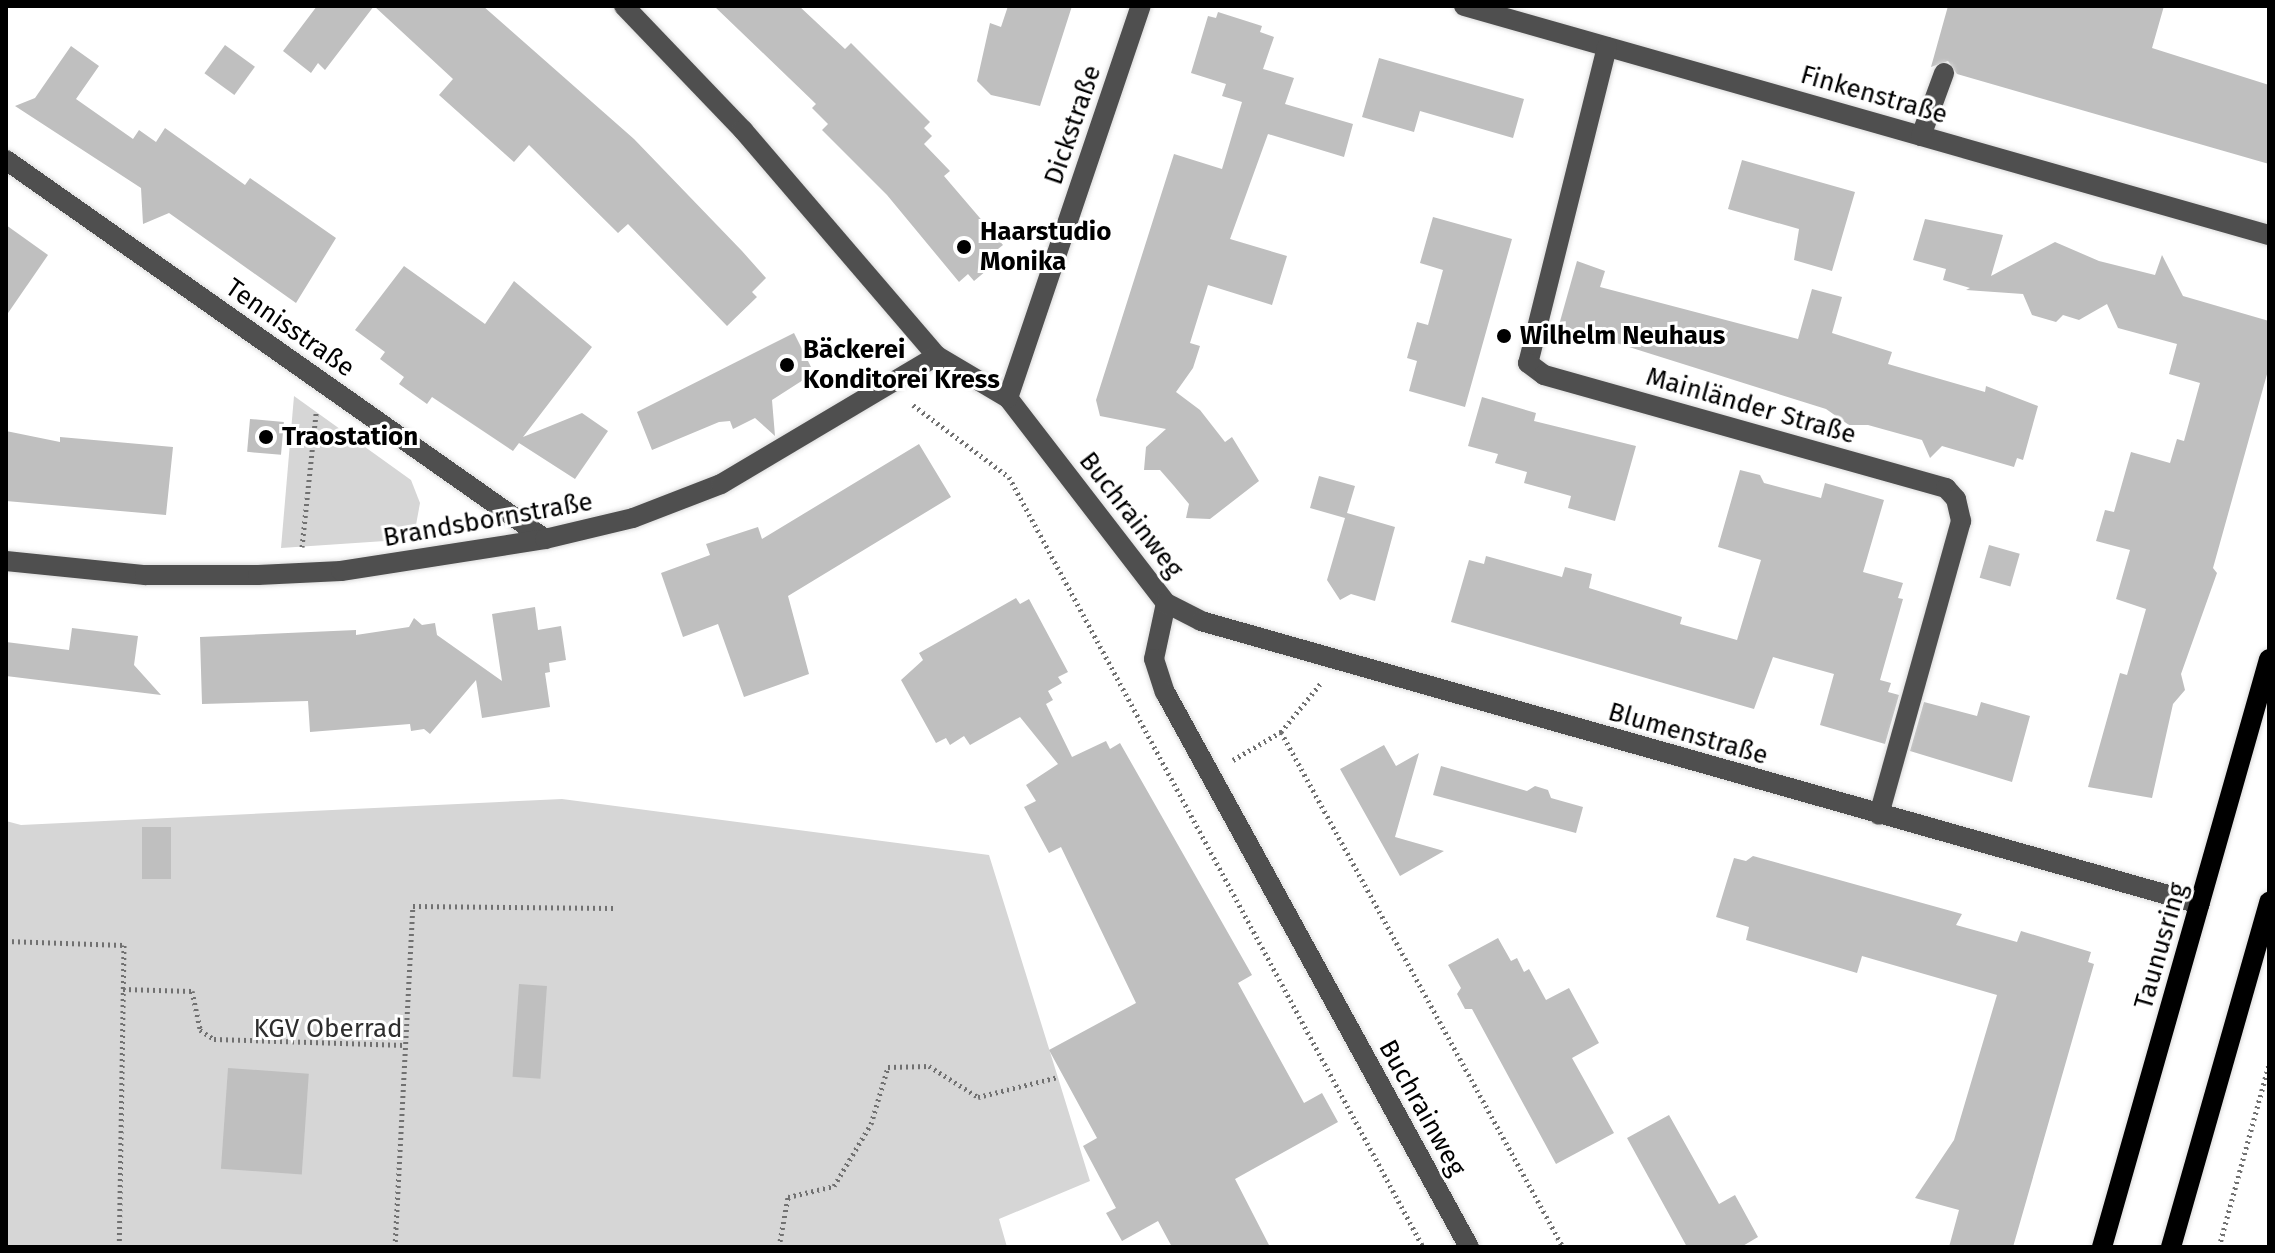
<!DOCTYPE html>
<html>
<head>
<meta charset="utf-8">
<style>
	body { margin:0 }
	#map { position:relative; width:2275px; height:1253px; overflow:hidden; background:#fff; font-family:"Fira Sans",sans-serif }
	div>[style] { position:absolute }
	[style*='--x'] { left:calc(var(--x)*1px); top:calc(var(--y)*1px); width:calc(var(--w)*1px); rotate:calc(var(--a)*1deg) }
	.green>* { inset:0; background:#d6d6d6 }
	.building>* { inset:0; background:#bfbfbf; transform-origin:0 0 }
	.path>* { height:5px; margin-top:-2.5px; transform-origin:0; background:repeating-linear-gradient(90deg,#717171 0 2px,transparent 0 6px) }
	.roads { filter:drop-shadow(0 0 2px #dbdbdb) drop-shadow(0 0 2px #dbdbdb) }
	.minor>* { height:20px; margin:-10px; padding:0 10px; transform-origin:10px; border-radius:10px; background:#4f4f4f }
	.major>* { height:20px; margin:-10px; padding:0 10px; transform-origin:10px; border-radius:10px; background:#000 }
	.dots>* { width:22px; height:22px; translate:-50% -50%; box-sizing:border-box; border:4px solid #fff; border-radius:50% }
	span { translate:-50% -50%; white-space:nowrap; text-align:center; line-height:1.15; -webkit-text-stroke:6px #fff; paint-order:stroke }
	.street-label { font-size:26px; color:#000 }
	.poi-label { font-size:26px; color:#000; font-weight:700 }
	.left { translate:0 -50%; text-align:left }
	.park-label { font-size:26px; color:#2d2d2d }
	.frame { position:absolute; inset:0; border:8px solid #000; pointer-events:none }
</style>
</head>
<body>
<div id="map">
	<div class="green">
		<i style="clip-path:polygon(294px 396px,411px 480px,420px 503px,416px 525px,385px 541px,281px 548px)"></i>
		<i style="clip-path:polygon(562px 799px,989px 855px,1090px 1181px,999px 1219px,1007px 1247px,6px 1247px,6px 821px,21px 825px)"></i>
	</div>
	<div class="building">
		<i style="clip-path:polygon(317px 6px,483px 6px,634px 139px,742px 251px,766px 278px,752px 292px,757px 297px,727px 326px,628px 224px,618px 233px,529px 145px,514px 162px,439px 95px,453px 79px,374px 6px,325px 70px,318px 63px,311px 73px,283px 51px)"></i>
		<i style="clip-path:polygon(714px 6px,799px 6px,845px 49px,851px 43px,930px 122px,924px 128px,932px 136px,924px 144px,950px 171px,944px 176px,1003px 245px,993px 253px,999px 260px,974px 281px,968px 274px,959px 282px,887px 195px,822px 130px,828px 124px,812px 108px,816px 104px)"></i>
		<i style="clip-path:polygon(1008px 6px,1072px 6px,1040px 106px,991px 95px,977px 81px,990px 23px,1001px 27px)"></i>
		<i style="clip-path:polygon(1948px 6px,2164px 6px,2152px 48px,2269px 85px,2269px 164px,1957px 74px,1948px 61px,1931px 67px)"></i>
		<i style="clip-path:polygon(1218px 12px,1262px 26px,1260px 32px,1274px 37px,1263px 69px,1294px 78px,1285px 104px,1353px 124px,1344px 157px,1268px 134px,1230px 239px,1287px 256px,1272px 305px,1208px 285px,1190px 343px,1200px 346px,1193px 368px,1176px 392px,1200px 410px,1225px 442px,1232px 437px,1259px 481px,1210px 519px,1186px 518px,1189px 504px,1174px 486px,1160px 470px,1144px 470px,1146px 447px,1166px 429px,1100px 416px,1096px 400px,1174px 154px,1222px 169px,1242px 102px,1222px 96px,1226px 84px,1191px 73px,1208px 16px,1216px 18px)"></i>
		<i style="left:225px;top:45px;width:37px;height:35px;rotate:36deg"></i>
		<i style="clip-path:polygon(71px 46px,99px 66px,76px 99px,133px 139px,139px 130px,156px 142px,165px 128px,245px 185px,250px 178px,336px 238px,296px 303px,169px 213px,143px 224px,141px 188px,15px 106px,35px 98px)"></i>
		<i style="clip-path:polygon(1379px 58px,1524px 99px,1513px 138px,1420px 111px,1414px 132px,1362px 117px)"></i>
		<i style="clip-path:polygon(1742px 160px,1855px 192px,1832px 271px,1794px 260px,1799px 229px,1728px 209px)"></i>
		<i style="clip-path:polygon(1433px 217px,1512px 239px,1465px 407px,1409px 391px,1417px 361px,1407px 358px,1417px 322px,1428px 325px,1443px 270px,1420px 263px)"></i>
		<i style="clip-path:polygon(1925px 219px,2003px 235px,1991px 276px,2055px 242px,2099px 261px,2155px 275px,2162px 255px,2183px 296px,2269px 321px,2269px 367px,2213px 568px,2217px 573px,2181px 674px,2185px 690px,2173px 704px,2152px 798px,2088px 787px,2120px 673px,2127px 675px,2146px 609px,2116px 599px,2130px 550px,2096px 541px,2105px 510px,2114px 512px,2131px 452px,2170px 463px,2177px 439px,2184px 441px,2200px 383px,2169px 374px,2177px 344px,2118px 328px,2107px 304px,2079px 320px,2063px 315px,2056px 322px,2032px 315px,2023px 294px,1966px 290px,1970px 288px,1943px 280px,1946px 269px,1913px 260px)"></i>
		<i style="clip-path:polygon(6px 225px,48px 255px,6px 316px)"></i>
		<i style="clip-path:polygon(1577px 261px,1605px 271px,1600px 287px,1798px 339px,1812px 289px,1842px 297px,1832px 333px,1892px 352px,1888px 364px,1985px 392px,1986px 386px,2038px 406px,2023px 460px,2017px 458px,2014px 467px,1942px 446px,1930px 458px,1922px 440px,1868px 425px,1849px 425px,1826px 409px,1559px 325px)"></i>
		<i style="clip-path:polygon(404px 266px,485px 324px,514px 281px,592px 347px,523px 437px,582px 413px,608px 431px,575px 479px,519px 443px,513px 451px,432px 397px,427px 404px,399px 384px,404px 377px,380px 359px,385px 352px,355px 330px)"></i>
		<i style="clip-path:polygon(794px 333px,814px 373px,772px 400px,775px 436px,755px 418px,733px 429px,730px 421px,719px 422px,652px 450px,637px 412px)"></i>
		<i style="clip-path:polygon(1482px 397px,1536px 413px,1534px 421px,1636px 446px,1615px 521px,1568px 508px,1571px 496px,1524px 483px,1527px 472px,1495px 463px,1498px 454px,1468px 446px)"></i>
		<i style="left:250px;top:419px;width:34px;height:33px;rotate:5deg"></i>
		<i style="clip-path:polygon(6px 431px,60px 442px,60px 437px,173px 447px,166px 515px,6px 501px)"></i>
		<i style="clip-path:polygon(919px 444px,951px 497px,788px 596px,809px 674px,744px 697px,718px 624px,683px 637px,661px 573px,710px 555px,706px 544px,758px 527px,762px 539px)"></i>
		<i style="clip-path:polygon(1740px 470px,1760px 475px,1764px 483px,1821px 498px,1825px 483px,1884px 500px,1863px 572px,1903px 583px,1898px 598px,1903px 599px,1880px 680px,1891px 683px,1888px 692px,1899px 695px,1885px 744px,1820px 725px,1834px 674px,1773px 657px,1754px 709px,1451px 622px,1469px 560px,1484px 564px,1486px 556px,1562px 577px,1565px 567px,1592px 574px,1589px 588px,1682px 617px,1680px 624px,1737px 640px,1761px 560px,1718px 547px)"></i>
		<i style="clip-path:polygon(1319px 476px,1355px 486px,1347px 513px,1395px 527px,1375px 601px,1351px 594px,1340px 600px,1327px 580px,1345px 518px,1310px 508px)"></i>
		<i style="left:1989px;top:545px;width:32px;height:34px;rotate:16deg"></i>
		<i style="clip-path:polygon(1016px 598px,1020px 604px,1029px 599px,1068px 672px,1058px 677px,1062px 683px,1048px 691px,1053px 700px,1046px 704px,1072px 757px,1106px 741px,1110px 749px,1120px 743px,1252px 975px,1238px 983px,1304px 1103px,1322px 1093px,1338px 1122px,1235px 1179px,1270px 1247px,1172px 1247px,1158px 1221px,1122px 1241px,1106px 1213px,1116px 1208px,1083px 1146px,1097px 1138px,1049px 1050px,1136px 1003px,1061px 847px,1049px 853px,1024px 807px,1036px 801px,1026px 785px,1058px 764px,1020px 717px,970px 745px,964px 736px,950px 745px,946px 738px,936px 743px,901px 680px,923px 660px,919px 653px)"></i>
		<i style="clip-path:polygon(535px 607px,538px 630px,561px 626px,566px 660px,549px 663px,550px 672px,545px 673px,550px 707px,482px 718px,476px 680px,430px 734px,424px 729px,411px 731px,410px 724px,310px 732px,308px 701px,202px 704px,200px 637px,356px 630px,356px 635px,409px 627px,414px 618px,422px 625px,435px 623px,437px 635px,502px 681px,492px 614px)"></i>
		<i style="clip-path:polygon(72px 628px,138px 636px,134px 665px,161px 695px,6px 676px,6px 642px,69px 650px)"></i>
		<i style="clip-path:polygon(1924px 702px,1977px 716px,1981px 702px,2030px 716px,2012px 782px,1910px 751px)"></i>
		<i style="clip-path:polygon(1384px 745px,1396px 766px,1419px 753px,1395px 837px,1444px 851px,1400px 876px,1340px 769px)"></i>
		<i style="clip-path:polygon(1441px 766px,1527px 791px,1535px 786px,1548px 790px,1551px 798px,1583px 807px,1576px 833px,1433px 795px)"></i>
		<i style="left:142px;top:827px;width:29px;height:52px"></i>
		<i style="clip-path:polygon(1753px 856px,1962px 914px,1956px 925px,2017px 942px,2021px 931px,2091px 952px,2088px 962px,2094px 964px,2013px 1247px,1949px 1247px,1959px 1210px,1915px 1198px,1954px 1140px,1997px 995px,1862px 956px,1857px 973px,1746px 940px,1749px 927px,1716px 917px,1734px 858px,1746px 861px)"></i>
		<i style="clip-path:polygon(1498px 938px,1511px 961px,1517px 958px,1524px 972px,1529px 969px,1546px 1000px,1569px 988px,1599px 1043px,1572px 1058px,1614px 1133px,1556px 1164px,1472px 1009px,1465px 1009px,1457px 994px,1461px 988px,1448px 965px)"></i>
		<i style="left:519px;top:984px;width:28px;height:93px;rotate:4deg"></i>
		<i style="left:228px;top:1068px;width:81px;height:101px;rotate:4deg"></i>
		<i style="clip-path:polygon(1669px 1115px,1719px 1204px,1735px 1195px,1758px 1237px,1741px 1247px,1687px 1247px,1627px 1138px)"></i>
	</div>
	<div class="path">
		<i style="--x:913;--y:405;--w:120;--a:36.9"></i>
		<i style="--x:1009;--y:477;--w:874;--a:61.73"></i>
		<i style="--x:302;--y:547;--w:135;--a:-84"></i>
		<i style="--x:1281;--y:732;--w:63;--a:-50.8"></i>
		<i style="--x:1233;--y:760;--w:56;--a:-30.3"></i>
		<i style="--x:1281;--y:732;--w:587;--a:61.3"></i>
		<i style="--x:6;--y:941;--w:118;--a:1.9"></i>
		<i style="--x:124;--y:945;--w:302;--a:90.9"></i>
		<i style="--x:123;--y:989;--w:69;--a:1.7"></i>
		<i style="--x:192;--y:991;--w:40;--a:78"></i>
		<i style="--x:200;--y:1030;--w:17;--a:33"></i>
		<i style="--x:214;--y:1039;--w:191;--a:1.8"></i>
		<i style="--x:395;--y:1247;--w:341;--a:-87"></i>
		<i style="--x:413;--y:906;--w:201;--a:0.6"></i>
		<i style="--x:779;--y:1247;--w:51;--a:-79.8"></i>
		<i style="--x:788;--y:1197;--w:47;--a:-13.4"></i>
		<i style="--x:834;--y:1186;--w:72;--a:-59.2"></i>
		<i style="--x:871;--y:1124;--w:59;--a:-73.4"></i>
		<i style="--x:888;--y:1067;--w:41;--a:-1.4"></i>
		<i style="--x:929;--y:1066;--w:58;--a:32.3"></i>
		<i style="--x:978;--y:1097;--w:82;--a:-14"></i>
		<i style="--x:2219;--y:1247;--w:190;--a:-74.7"></i>
	</div>
	<div class="roads">
		<div class="minor">
			<i style="--x:624;--y:6;--w:172;--a:46.2"></i>
			<i style="--x:743;--y:130;--w:298;--a:49.4"></i>
			<i style="--x:937;--y:356;--w:82;--a:30.6"></i>
			<i style="--x:1008;--y:398;--w:259;--a:52.4"></i>
			<i style="--x:1166;--y:603;--w:57;--a:102.1"></i>
			<i style="--x:1154;--y:659;--w:35;--a:72"></i>
			<i style="--x:1165;--y:692;--w:633;--a:61.29"></i>
			<i style="--x:1464;--y:6;--w:837;--a:15.88"></i>
			<i style="--x:1607;--y:47;--w:326;--a:104"></i>
			<i style="--x:1528;--y:363;--w:20;--a:37"></i>
			<i style="--x:1544;--y:375;--w:418;--a:15.7"></i>
			<i style="--x:1946;--y:488;--w:15;--a:48"></i>
			<i style="--x:1956;--y:499;--w:23;--a:77"></i>
			<i style="--x:1961;--y:521;--w:305;--a:105.6"></i>
			<i style="--x:1921;--y:136;--w:67;--a:-69.9"></i>
			<i style="--x:6;--y:160;--w:659;--a:35.11"></i>
			<i style="--x:1008;--y:398;--w:414;--a:-71.3"></i>
			<i style="--x:6;--y:561;--w:140;--a:5.8"></i>
			<i style="--x:145;--y:575;--w:113;--a:0"></i>
			<i style="--x:258;--y:575;--w:83;--a:-2.8"></i>
			<i style="--x:341;--y:571;--w:206;--a:-8.9"></i>
			<i style="--x:545;--y:539;--w:90;--a:-13.4"></i>
			<i style="--x:633;--y:518;--w:94;--a:-21.1"></i>
			<i style="--x:721;--y:484;--w:251;--a:-30.7"></i>
			<i style="--x:1166;--y:603;--w:39;--a:27"></i>
			<i style="--x:1201;--y:621;--w:1038;--a:15.82"></i>
		</div>
		<div class="major">
			<i style="--x:2102;--y:1247;--w:611;--a:-74.14"></i>
			<i style="--x:2171;--y:1247;--w:359;--a:-74.1"></i>
		</div>
	</div>
	<div class="dots">
		<i style="left:964px;top:247px;background:#000"></i>
		<i style="left:1504px;top:336px;background:#000"></i>
		<i style="left:787px;top:365px;background:#000"></i>
		<i style="left:266px;top:437px;background:#000"></i>
	</div>
	<div class="street-label">
		<span style="left:1874px;top:95px;rotate:16deg">Finkenstraße</span>
		<span style="left:1073px;top:125px;rotate:-71deg">Dickstraße</span>
		<span style="left:290px;top:328px;rotate:35deg">Tennisstraße</span>
		<span style="left:1751px;top:406px;rotate:16deg">Mainländer Straße</span>
		<span style="left:1131px;top:515px;rotate:52deg">Buchrainweg</span>
		<span style="left:488px;top:520px;rotate:-10deg">Brandsbornstraße</span>
		<span style="left:1688px;top:734px;rotate:16deg">Blumenstraße</span>
		<span style="left:2161px;top:946px;rotate:-74deg">Taunusring</span>
		<span style="left:1422px;top:1108px;rotate:61deg">Buchrainweg</span>
	</div>
	<div class="poi-label">
		<span class="left" style="left:980px;top:247px">Haarstudio<br>Monika</span>
		<span class="left" style="left:1520px;top:336px">Wilhelm Neuhaus</span>
		<span class="left" style="left:803px;top:365px">Bäckerei<br>Konditorei Kress</span>
		<span class="left" style="left:282px;top:437px">Traostation</span>
	</div>
	<div class="park-label">
		<span style="left:328px;top:1029px">KGV Oberrad</span>
	</div>
	<div class="frame"></div>
</div>
</body>
</html>
